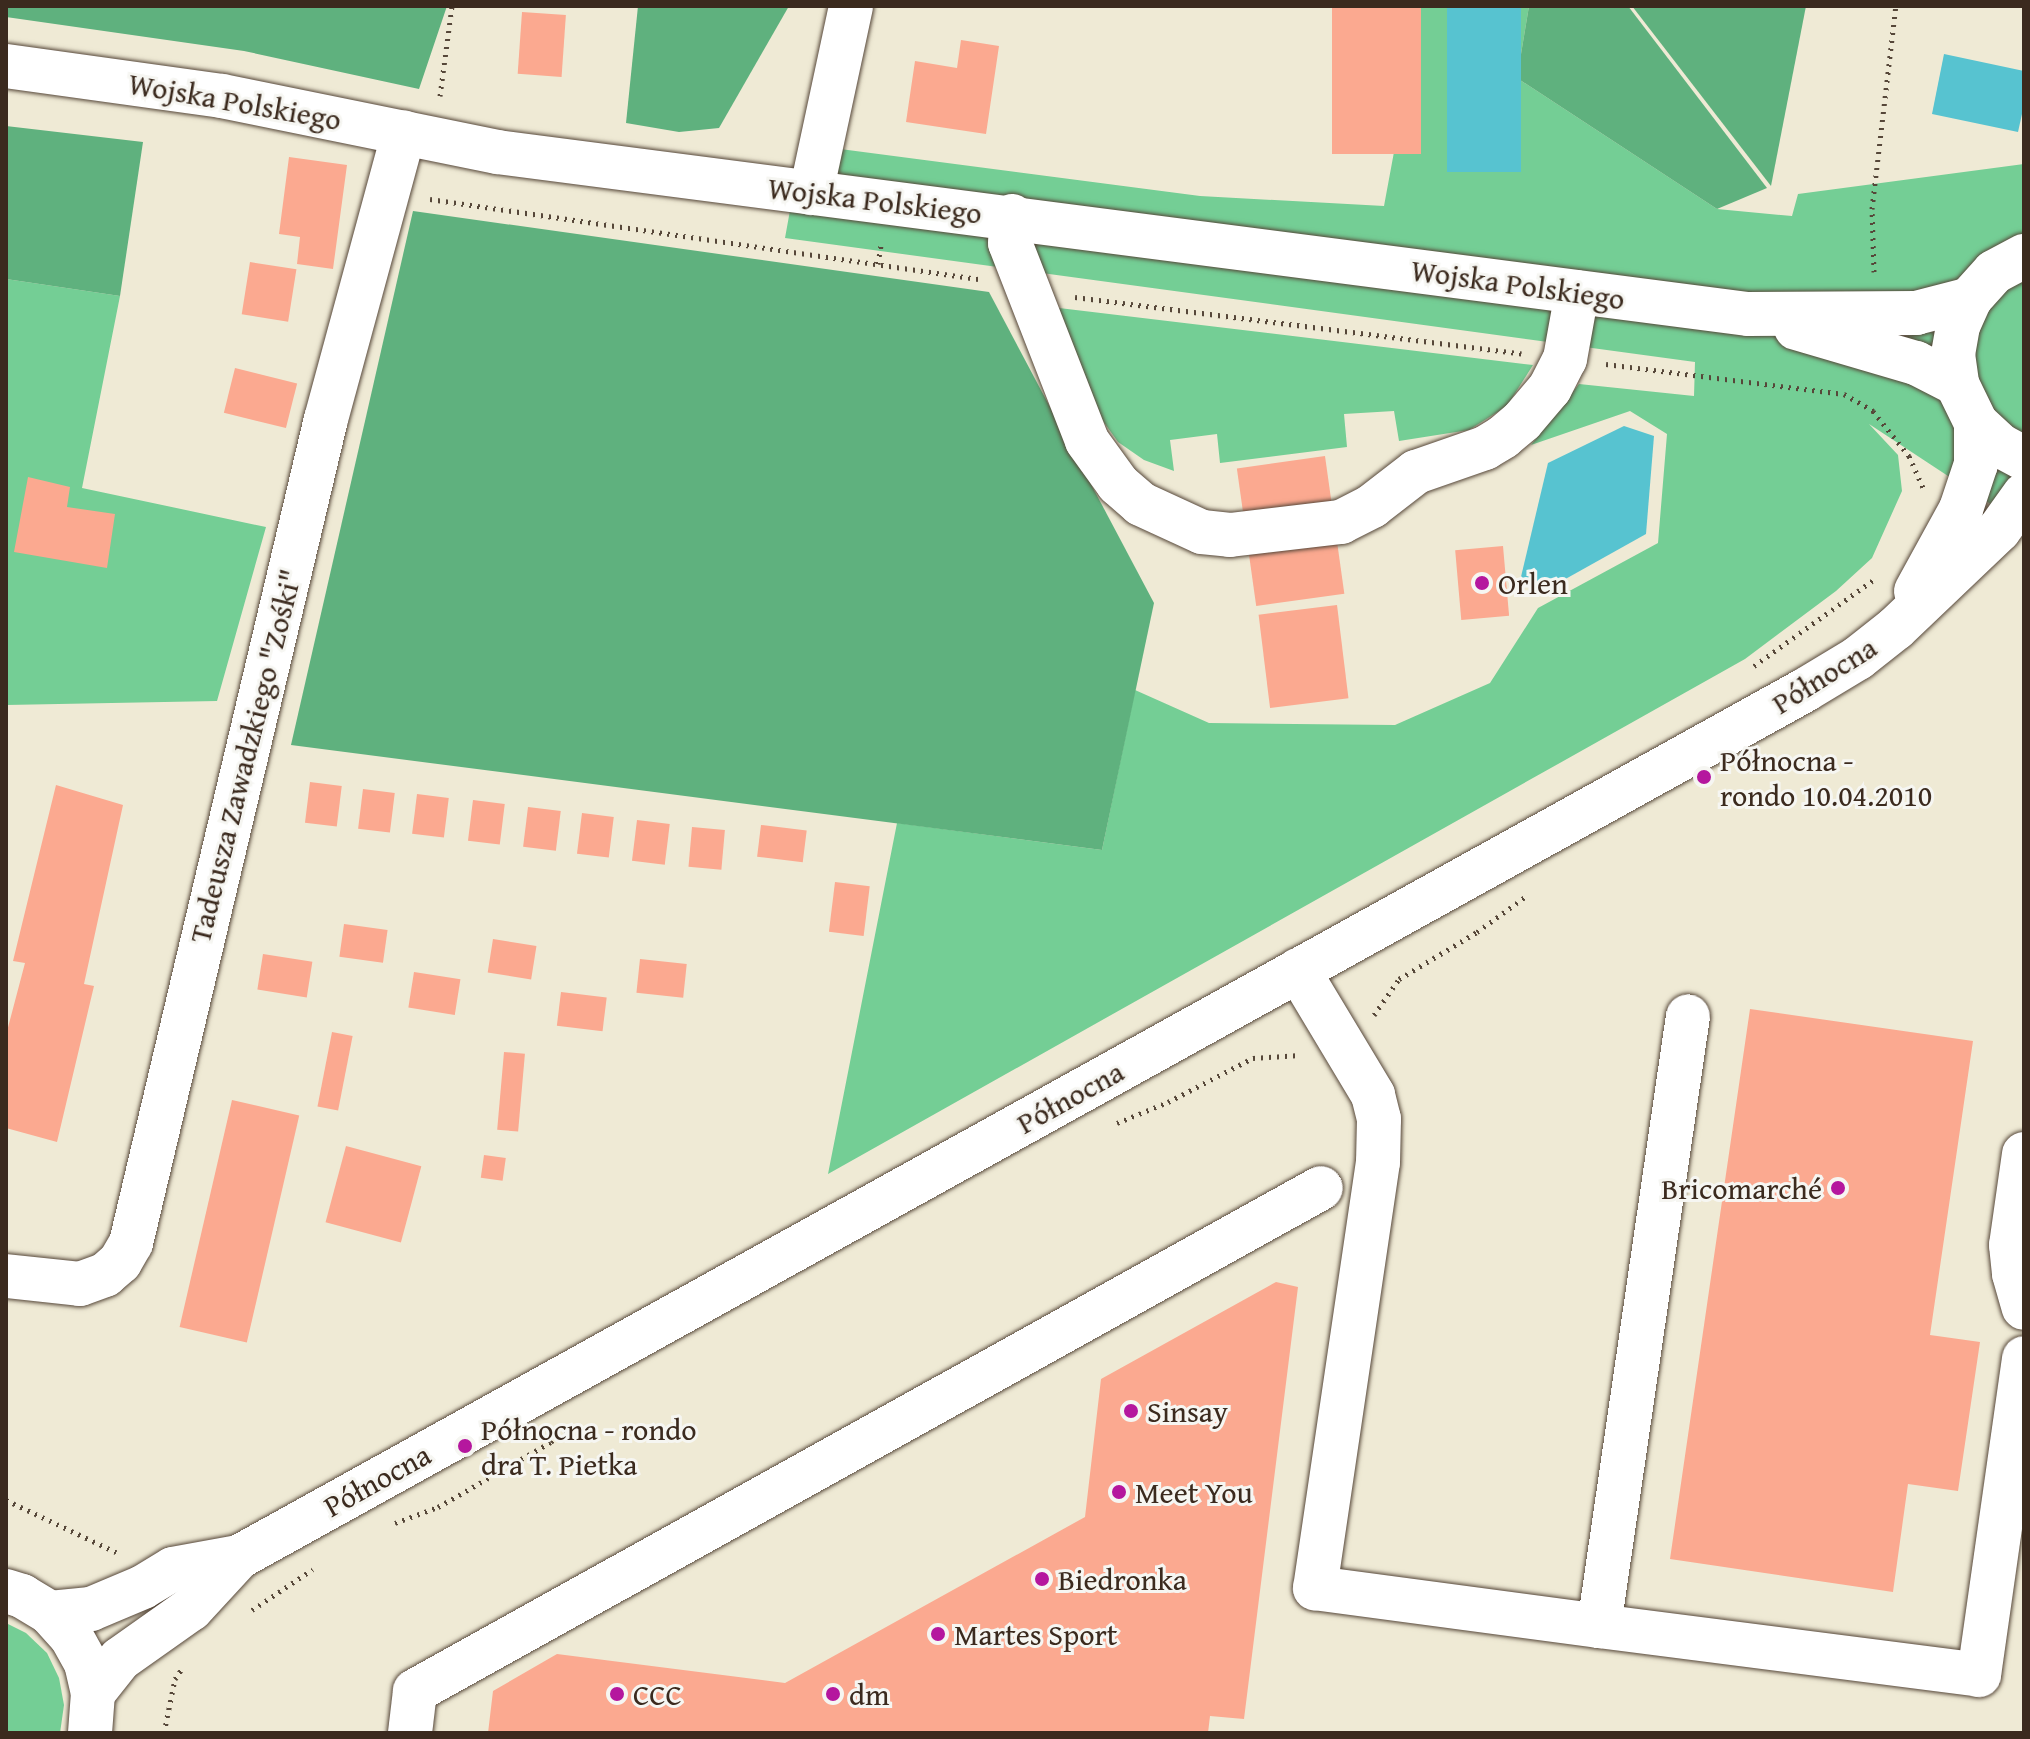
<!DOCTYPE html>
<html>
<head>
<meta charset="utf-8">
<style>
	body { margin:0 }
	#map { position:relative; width:2030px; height:1739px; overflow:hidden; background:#efead5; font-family:"Gentium Book Plus",serif }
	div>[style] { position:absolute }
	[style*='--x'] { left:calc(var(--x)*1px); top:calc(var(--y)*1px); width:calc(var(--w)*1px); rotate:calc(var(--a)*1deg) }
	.green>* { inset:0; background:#74ce95 }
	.forest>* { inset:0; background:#5fb17e }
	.water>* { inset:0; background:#57c3d0; transform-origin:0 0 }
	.building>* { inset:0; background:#fba990; transform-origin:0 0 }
	.path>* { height:5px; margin-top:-2.5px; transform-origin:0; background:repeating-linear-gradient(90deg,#564739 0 2px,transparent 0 8px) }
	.roads { filter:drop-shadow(0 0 2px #564739) drop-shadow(0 0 2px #564739) }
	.minor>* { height:44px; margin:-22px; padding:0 22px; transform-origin:22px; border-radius:22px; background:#fff }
	.dots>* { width:22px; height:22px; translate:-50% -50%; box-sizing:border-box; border:4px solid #f6f6f2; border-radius:50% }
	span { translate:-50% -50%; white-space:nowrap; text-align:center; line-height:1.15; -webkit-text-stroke:6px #f6f6f2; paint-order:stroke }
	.street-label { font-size:30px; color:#3b2a1e }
	.poi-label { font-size:30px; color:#3b2a1e }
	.left { translate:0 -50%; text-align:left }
	.right { translate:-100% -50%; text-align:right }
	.frame { position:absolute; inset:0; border:8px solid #3b2a1e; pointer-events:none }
</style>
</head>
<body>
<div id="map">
	<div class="green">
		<i style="clip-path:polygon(1421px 6px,1529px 6px,1517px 78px,1717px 209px,1792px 216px,1798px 194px,2024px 164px,2024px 526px,1869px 424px,1898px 455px,1902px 491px,1872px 558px,1836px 591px,1745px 659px,828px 1174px,897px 823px,1102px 850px,1135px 690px,1209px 723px,1395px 725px,1490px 683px,1538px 608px,1658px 543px,1667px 434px,1630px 411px,1531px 445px,1579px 384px,1694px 396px,1695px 362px,785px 238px,802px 144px,1200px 196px,1384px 206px)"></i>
		<i style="clip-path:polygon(6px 279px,120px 296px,82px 488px,266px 527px,217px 701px,6px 705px)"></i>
		<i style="clip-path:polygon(1059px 308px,1533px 365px,1507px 406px,1469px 430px,1399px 441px,1394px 411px,1344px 414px,1347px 447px,1220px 463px,1217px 434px,1170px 440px,1174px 471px,1144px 460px,1118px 442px,1103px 421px)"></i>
		<i style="clip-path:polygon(6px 1623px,26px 1633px,47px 1653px,59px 1678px,64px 1705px,60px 1733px,6px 1733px)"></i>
	</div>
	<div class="forest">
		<i style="clip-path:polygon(6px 6px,447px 6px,419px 89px,244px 51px,6px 17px)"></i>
		<i style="clip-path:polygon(638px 6px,789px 6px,719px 128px,679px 132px,626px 123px)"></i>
		<i style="clip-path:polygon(1529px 6px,1628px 6px,1767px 188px,1717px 209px,1517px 78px)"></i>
		<i style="clip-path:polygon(1632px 6px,1806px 6px,1771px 186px)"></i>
		<i style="clip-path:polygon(6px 126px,143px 142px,120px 296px,6px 279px)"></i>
		<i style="clip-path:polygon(413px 211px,989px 292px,1154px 603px,1102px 850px,291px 745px)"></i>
	</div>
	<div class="water">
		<i style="left:1447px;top:6px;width:74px;height:166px"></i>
		<i style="clip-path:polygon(1944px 54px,2024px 71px,2024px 105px,2018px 132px,1932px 114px)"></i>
		<i style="clip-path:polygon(1624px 426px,1654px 436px,1646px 534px,1544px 591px,1520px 581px,1548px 463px)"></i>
	</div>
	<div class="building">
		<i style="left:1332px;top:6px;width:89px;height:148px"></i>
		<i style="left:522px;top:12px;width:44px;height:62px;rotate:4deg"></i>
		<i style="clip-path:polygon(961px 40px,999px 46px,986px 134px,906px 122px,915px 61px,957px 68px)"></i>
		<i style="clip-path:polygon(289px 157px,347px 165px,333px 269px,297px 264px,300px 237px,279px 234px)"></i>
		<i style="left:250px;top:262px;width:47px;height:53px;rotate:9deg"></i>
		<i style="left:235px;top:368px;width:64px;height:46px;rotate:14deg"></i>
		<i style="left:1325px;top:456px;width:139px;height:89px;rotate:82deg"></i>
		<i style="clip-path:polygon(28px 477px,70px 487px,67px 507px,115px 514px,107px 568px,14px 552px)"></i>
		<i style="left:1503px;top:546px;width:70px;height:48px;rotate:85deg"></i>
		<i style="left:1337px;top:605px;width:94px;height:79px;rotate:83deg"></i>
		<i style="left:310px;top:782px;width:32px;height:41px;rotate:7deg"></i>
		<i style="clip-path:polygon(56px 785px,123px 805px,84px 984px,94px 986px,57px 1142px,6px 1128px,6px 1035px,25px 963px,13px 961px)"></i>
		<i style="left:363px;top:789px;width:32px;height:40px;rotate:7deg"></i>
		<i style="left:417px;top:794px;width:32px;height:40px;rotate:7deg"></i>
		<i style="left:473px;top:800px;width:32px;height:41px;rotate:7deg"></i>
		<i style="left:528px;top:807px;width:33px;height:40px;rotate:7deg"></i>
		<i style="left:582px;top:813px;width:32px;height:41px;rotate:7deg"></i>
		<i style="left:637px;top:820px;width:33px;height:41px;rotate:7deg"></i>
		<i style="left:761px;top:825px;width:46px;height:32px;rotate:7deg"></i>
		<i style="left:692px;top:827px;width:33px;height:40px;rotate:5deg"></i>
		<i style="left:835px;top:882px;width:35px;height:50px;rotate:7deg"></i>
		<i style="left:344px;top:924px;width:44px;height:33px;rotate:8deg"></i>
		<i style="left:493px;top:939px;width:44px;height:34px;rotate:9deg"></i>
		<i style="left:263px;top:954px;width:50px;height:36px;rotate:9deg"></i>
		<i style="left:640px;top:959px;width:47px;height:34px;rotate:6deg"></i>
		<i style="left:414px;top:972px;width:47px;height:36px;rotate:9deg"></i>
		<i style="left:561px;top:992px;width:46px;height:34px;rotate:7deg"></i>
		<i style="clip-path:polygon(1750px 1009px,1973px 1041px,1930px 1335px,1980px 1342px,1958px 1491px,1908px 1484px,1893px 1592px,1670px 1559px)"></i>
		<i style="left:332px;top:1032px;width:21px;height:76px;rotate:11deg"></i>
		<i style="left:504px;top:1052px;width:21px;height:78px;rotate:5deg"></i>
		<i style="left:232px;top:1100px;width:69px;height:233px;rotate:13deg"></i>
		<i style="left:346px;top:1146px;width:78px;height:79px;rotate:15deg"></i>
		<i style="left:484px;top:1155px;width:22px;height:23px;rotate:8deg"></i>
		<i style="clip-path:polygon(1276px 1282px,1298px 1287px,1244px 1719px,1210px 1716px,1208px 1733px,488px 1733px,493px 1691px,557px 1654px,785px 1683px,1085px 1517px,1101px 1379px)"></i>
	</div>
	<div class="path">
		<i style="--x:440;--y:96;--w:91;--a:-82.4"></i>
		<i style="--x:430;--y:199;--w:554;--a:8.31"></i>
		<i style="--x:878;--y:264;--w:19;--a:-81"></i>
		<i style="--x:1874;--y:272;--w:63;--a:-91.8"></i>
		<i style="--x:1872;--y:209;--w:204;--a:-83.3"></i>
		<i style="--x:1075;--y:297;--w:450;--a:7.2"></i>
		<i style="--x:1606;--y:364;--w:240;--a:7.2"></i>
		<i style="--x:1844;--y:394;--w:34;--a:30"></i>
		<i style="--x:1873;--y:411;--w:58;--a:51.3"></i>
		<i style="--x:1909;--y:456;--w:35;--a:66"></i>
		<i style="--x:1754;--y:666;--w:150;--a:-35.8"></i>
		<i style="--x:1755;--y:771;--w:26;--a:-31"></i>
		<i style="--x:1374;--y:1015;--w:44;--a:-55.2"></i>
		<i style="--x:1399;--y:979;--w:91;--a:-31.1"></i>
		<i style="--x:1477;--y:932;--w:59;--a:-36.1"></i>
		<i style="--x:1117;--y:1123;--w:55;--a:-22.4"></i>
		<i style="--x:1168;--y:1102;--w:96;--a:-27.4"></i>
		<i style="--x:1253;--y:1058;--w:47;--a:-3.7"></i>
		<i style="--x:6;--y:1500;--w:122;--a:25.3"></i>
		<i style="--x:395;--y:1523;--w:46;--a:-20.4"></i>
		<i style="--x:438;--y:1507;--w:130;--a:-29.9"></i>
		<i style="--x:551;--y:1442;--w:22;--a:-43"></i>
		<i style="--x:252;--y:1610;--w:73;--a:-33.9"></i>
		<i style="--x:164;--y:1733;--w:55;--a:-78.5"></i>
		<i style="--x:175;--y:1679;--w:11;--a:-56"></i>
	</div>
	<div class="roads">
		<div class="minor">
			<i style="--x:6;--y:66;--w:218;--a:7.9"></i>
			<i style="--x:222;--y:96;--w:281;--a:11.5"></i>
			<i style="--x:497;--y:152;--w:1261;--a:7.38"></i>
			<i style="--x:1748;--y:314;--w:168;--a:-0.3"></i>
			<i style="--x:1916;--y:313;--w:56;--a:-14.5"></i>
			<i style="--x:811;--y:193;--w:191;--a:-77.9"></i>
			<i style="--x:1012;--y:216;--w:27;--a:94"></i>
			<i style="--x:1010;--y:243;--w:212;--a:68.7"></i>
			<i style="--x:1087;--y:441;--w:53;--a:54.2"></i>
			<i style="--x:1118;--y:484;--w:30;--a:41"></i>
			<i style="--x:1141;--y:504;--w:67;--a:24.7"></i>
			<i style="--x:1202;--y:532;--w:28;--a:6"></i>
			<i style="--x:1230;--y:535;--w:112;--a:-6.7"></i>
			<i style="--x:1341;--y:522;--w:35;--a:-27"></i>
			<i style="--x:1372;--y:506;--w:56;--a:-37.7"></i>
			<i style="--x:1416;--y:472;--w:73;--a:-19.2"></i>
			<i style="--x:1485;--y:448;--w:21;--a:-31"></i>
			<i style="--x:1503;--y:437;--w:25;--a:-40"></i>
			<i style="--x:1522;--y:421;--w:43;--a:-49.7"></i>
			<i style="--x:1550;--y:388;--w:33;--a:-63"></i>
			<i style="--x:1565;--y:359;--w:68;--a:-79.8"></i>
			<i style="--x:2024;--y:256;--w:34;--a:152"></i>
			<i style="--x:1994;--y:272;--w:36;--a:132"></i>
			<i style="--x:1970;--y:299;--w:30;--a:114"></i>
			<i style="--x:1958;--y:326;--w:28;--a:100"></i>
			<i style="--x:1953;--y:354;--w:30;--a:82"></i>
			<i style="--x:1957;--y:384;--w:43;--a:64"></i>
			<i style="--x:1976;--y:423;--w:34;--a:43"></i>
			<i style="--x:2001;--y:446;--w:26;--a:28"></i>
			<i style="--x:1796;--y:328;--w:125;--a:16.3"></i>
			<i style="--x:1916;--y:363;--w:46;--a:27.1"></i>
			<i style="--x:1916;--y:591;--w:94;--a:-61.2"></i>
			<i style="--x:1961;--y:509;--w:47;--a:-71.6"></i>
			<i style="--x:1976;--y:464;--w:41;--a:-90"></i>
			<i style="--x:1298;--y:970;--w:146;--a:59"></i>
			<i style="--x:1373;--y:1095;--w:25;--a:76"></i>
			<i style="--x:1379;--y:1119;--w:43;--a:91.3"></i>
			<i style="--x:1378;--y:1162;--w:431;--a:98.4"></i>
			<i style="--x:1315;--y:1588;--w:287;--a:7.6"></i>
			<i style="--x:1599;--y:1626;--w:616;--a:-81.7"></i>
			<i style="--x:2024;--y:1154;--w:92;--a:98.1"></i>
			<i style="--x:2011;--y:1245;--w:29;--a:84"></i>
			<i style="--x:2014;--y:1274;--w:35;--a:74"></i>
			<i style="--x:6;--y:1276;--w:74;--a:6.2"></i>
			<i style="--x:80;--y:1284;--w:27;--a:-20"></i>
			<i style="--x:105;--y:1275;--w:20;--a:-41"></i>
			<i style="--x:120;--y:1262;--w:22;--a:-60"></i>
			<i style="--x:131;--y:1243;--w:847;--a:-76.69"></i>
			<i style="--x:326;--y:419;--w:297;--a:-74.8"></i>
			<i style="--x:6;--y:1591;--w:17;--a:17"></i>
			<i style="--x:22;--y:1596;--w:33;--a:31"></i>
			<i style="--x:50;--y:1613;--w:31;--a:48"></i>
			<i style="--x:71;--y:1636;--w:31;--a:61"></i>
			<i style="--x:86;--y:1663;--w:31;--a:77"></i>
			<i style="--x:93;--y:1693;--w:40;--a:94.3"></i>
			<i style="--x:50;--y:1613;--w:41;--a:-5.6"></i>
			<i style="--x:91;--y:1609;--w:56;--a:-22.9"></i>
			<i style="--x:143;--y:1587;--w:35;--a:-31"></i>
			<i style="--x:173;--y:1569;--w:67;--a:-10.3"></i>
			<i style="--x:239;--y:1557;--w:1790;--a:-28.97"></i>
			<i style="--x:1805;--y:690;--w:62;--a:-31.1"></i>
			<i style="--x:1858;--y:658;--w:48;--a:-38.3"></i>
			<i style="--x:1896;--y:628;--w:142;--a:-43.6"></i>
			<i style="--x:1999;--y:530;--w:43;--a:-54.5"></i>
			<i style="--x:1599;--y:1626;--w:383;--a:7.3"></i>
			<i style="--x:1979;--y:1675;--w:320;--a:-81.9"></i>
			<i style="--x:93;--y:1693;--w:43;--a:-51.5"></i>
			<i style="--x:120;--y:1659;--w:87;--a:-35.2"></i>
			<i style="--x:191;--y:1609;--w:71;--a:-47.3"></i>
			<i style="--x:410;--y:1733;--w:42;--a:-83.2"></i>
			<i style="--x:415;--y:1691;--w:1036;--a:-29.04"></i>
		</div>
	</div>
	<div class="dots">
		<i style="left:1482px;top:583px;background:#b5179e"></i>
		<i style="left:1704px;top:777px;background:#b5179e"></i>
		<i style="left:1838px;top:1188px;background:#b5179e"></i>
		<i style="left:1131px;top:1411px;background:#b5179e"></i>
		<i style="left:465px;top:1446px;background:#b5179e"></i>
		<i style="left:1119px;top:1492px;background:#b5179e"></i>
		<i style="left:1042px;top:1579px;background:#b5179e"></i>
		<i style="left:938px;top:1634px;background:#b5179e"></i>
		<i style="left:617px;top:1694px;background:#b5179e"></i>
		<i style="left:833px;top:1694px;background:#b5179e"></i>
	</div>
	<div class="street-label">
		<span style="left:235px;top:101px;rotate:10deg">Wojska Polskiego</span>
		<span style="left:875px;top:200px;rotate:7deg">Wojska Polskiego</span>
		<span style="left:1518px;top:284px;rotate:8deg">Wojska Polskiego</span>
		<span style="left:1824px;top:675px;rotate:-32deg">Północna</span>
		<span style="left:245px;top:756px;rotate:-76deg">Tadeusza Zawadzkiego "Zośki"</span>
		<span style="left:1070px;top:1097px;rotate:-29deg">Północna</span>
		<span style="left:377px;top:1480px;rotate:-29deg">Północna</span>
	</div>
	<div class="poi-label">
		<span class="left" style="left:1498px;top:583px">Orlen</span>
		<span class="left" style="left:1720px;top:777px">Północna -<br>rondo 10.04.2010</span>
		<span class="right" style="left:1822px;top:1188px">Bricomarché</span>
		<span class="left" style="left:1147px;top:1411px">Sinsay</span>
		<span class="left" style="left:481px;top:1446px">Północna - rondo<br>dra T. Pietka</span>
		<span class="left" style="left:1135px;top:1492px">Meet You</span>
		<span class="left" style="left:1058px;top:1579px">Biedronka</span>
		<span class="left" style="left:954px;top:1634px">Martes Sport</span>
		<span class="left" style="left:633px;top:1694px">CCC</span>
		<span class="left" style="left:849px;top:1694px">dm</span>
	</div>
	<div class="frame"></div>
</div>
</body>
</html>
